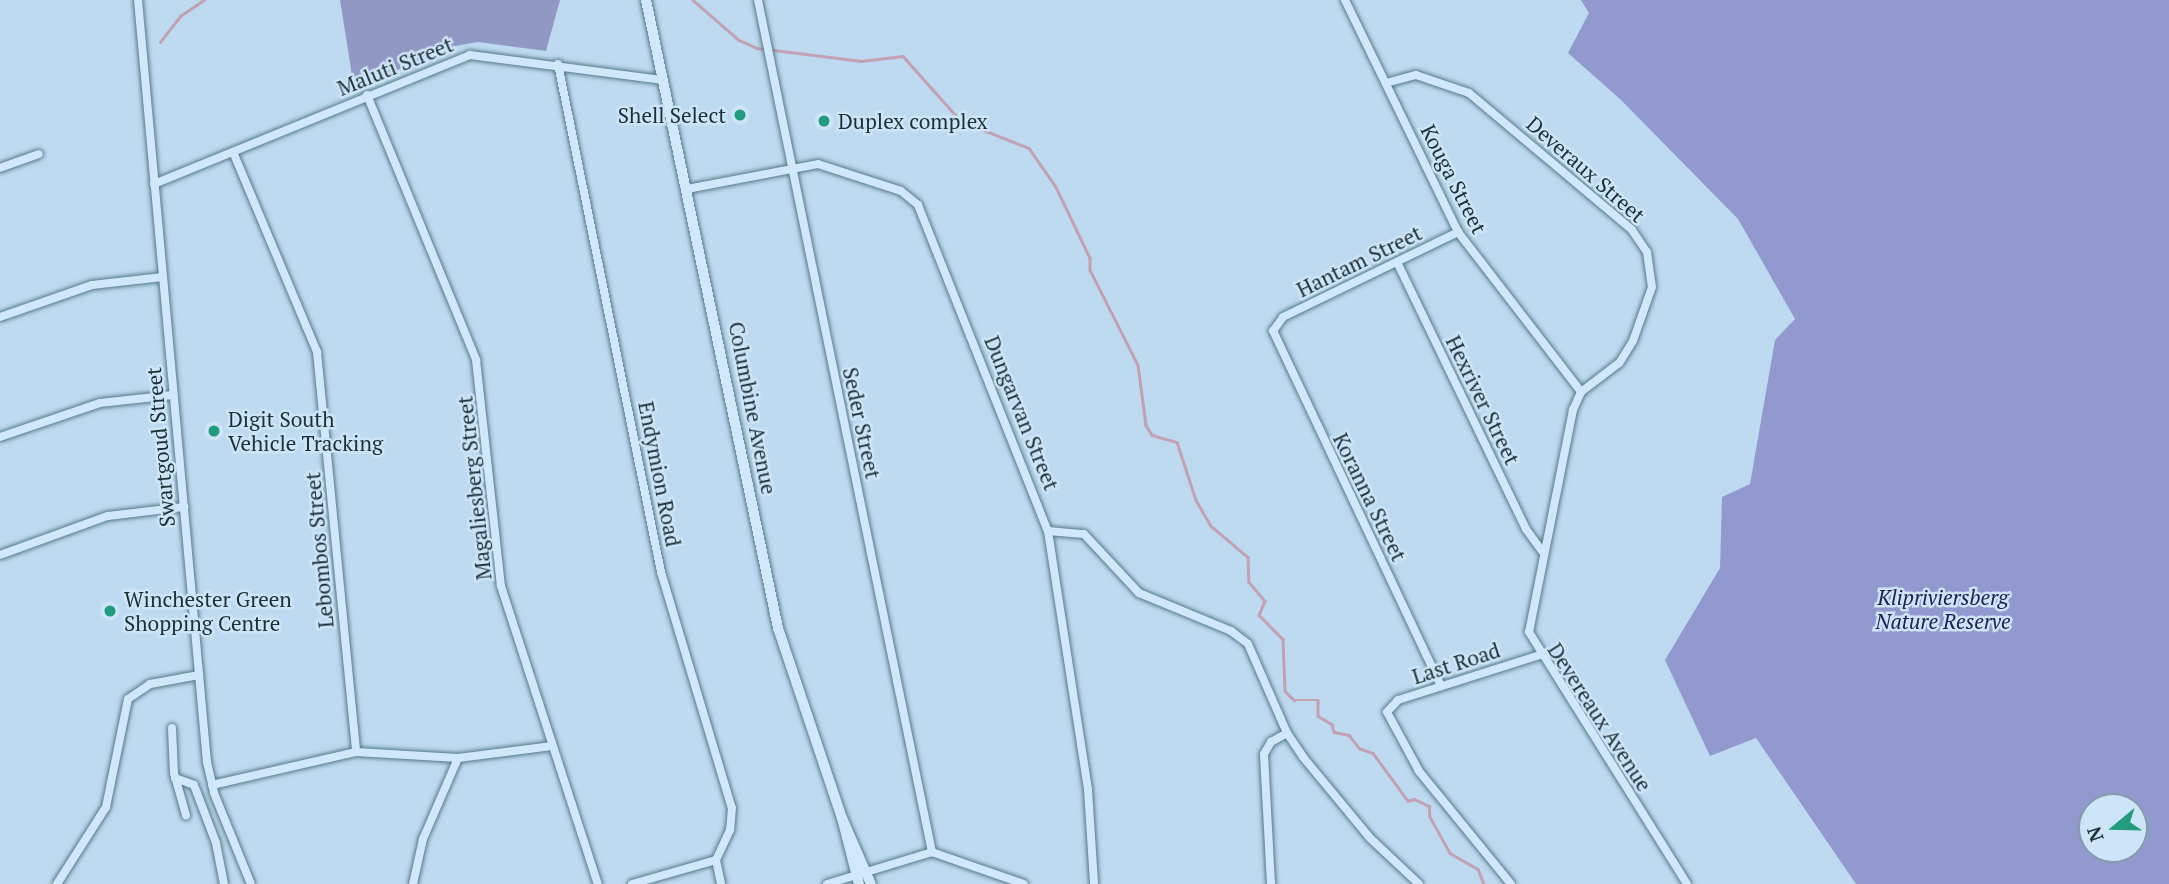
<!DOCTYPE html>
<html>
<head>
<meta charset="utf-8">
<style>
	body { margin:0 }
	#map { position:relative; width:2169px; height:884px; overflow:hidden; background:#bedaf0; font-family:"PT Serif",serif }
	div>[style] { position:absolute }
	[style*='--x'] { left:calc(var(--x)*1px); top:calc(var(--y)*1px); width:calc(var(--w)*1px); rotate:calc(var(--a)*1deg) }
	.green>* { inset:0; background:#9199cf }
	.cemetery>* { inset:0; background:#9198c3 }
	.stream>* { height:2.5px; margin:-1.25px; padding:0 1.25px; transform-origin:1.25px; border-radius:1.25px; background:#c2a1b3 }
	.roads { filter:drop-shadow(0 0 2px #557b8a) drop-shadow(0 0 2px #557b8a) }
	.minor>* { height:8px; margin:-4px; padding:0 4px; transform-origin:4px; border-radius:4px; background:#d1e8fb }
	.secondary>* { height:10px; margin:-5px; padding:0 5px; transform-origin:5px; border-radius:5px; background:#d1e8fb }
	.dots>* { width:19px; height:19px; translate:-50% -50%; box-sizing:border-box; border:4px solid #cee4f7; border-radius:50% }
	span { translate:-50% -50%; white-space:nowrap; text-align:center; line-height:1.15; -webkit-text-stroke:5px #cee4f7; paint-order:stroke }
	.street-label { font-size:21px; color:#1b3138 }
	.poi-label { font-size:21px; color:#1b3138 }
	.right { translate:-100% -50%; text-align:right }
	.left { translate:0 -50%; text-align:left }
	.park-label { font-size:21px; color:#202056; font-style:italic }
	.north { position:absolute; left:2078px; top:793px; width:70px; height:70px; box-sizing:border-box; background:#cee4f7; border:2px solid #869cab; border-radius:50%; rotate:251deg; font-size:19px; font-weight:700; line-height:28px; text-align:center; color:#1b3138 }
	.north::after { content:''; display:block; margin:auto; width:24px; height:32px; background:#229c7c; clip-path:polygon(50% 0,100% 100%,50% 72%,0 100%) }
</style>
</head>
<body>
<div id="map">
	<div class="green">
		<i style="clip-path:polygon(evenodd,1581px 0,2169px 0,2169px 884px,1856px 884px,1756px 738px,1710px 756px,1665px 660px,1720px 568px,1722px 497px,1750px 484px,1775px 340px,1795px 319px,1738px 219px,1621px 100px,1568px 53px,1589px 13px,1581px 0,2134px 807px,2134px 849px,2092px 849px,2092px 807px,2134px 807px)"></i>
	</div>
	<div class="cemetery">
		<i style="clip-path:polygon(340px 0,560px 0,546px 51px,478px 42px,455px 46px,354px 88px)"></i>
	</div>
	<div class="stream">
		<i style="--x:693;--y:0;--w:61;--a:41"></i>
		<i style="--x:739;--y:40;--w:20;--a:24"></i>
		<i style="--x:757;--y:48;--w:105;--a:7.1"></i>
		<i style="--x:861;--y:61;--w:42;--a:-6.8"></i>
		<i style="--x:903;--y:56;--w:87;--a:48.3"></i>
		<i style="--x:961;--y:121;--w:73;--a:21.7"></i>
		<i style="--x:1029;--y:148;--w:47;--a:55.3"></i>
		<i style="--x:1056;--y:187;--w:79;--a:64.4"></i>
		<i style="--x:1090;--y:258;--w:12;--a:90"></i>
		<i style="--x:1090;--y:270;--w:106;--a:63.2"></i>
		<i style="--x:1138;--y:365;--w:61;--a:82.4"></i>
		<i style="--x:1146;--y:425;--w:12;--a:59"></i>
		<i style="--x:1152;--y:435;--w:26;--a:16"></i>
		<i style="--x:1177;--y:442;--w:61;--a:71.9"></i>
		<i style="--x:1196;--y:500;--w:30;--a:60"></i>
		<i style="--x:1211;--y:526;--w:48;--a:40"></i>
		<i style="--x:1248;--y:557;--w:25;--a:88"></i>
		<i style="--x:1249;--y:582;--w:25;--a:50"></i>
		<i style="--x:1265;--y:601;--w:15;--a:113"></i>
		<i style="--x:1259;--y:615;--w:34;--a:45"></i>
		<i style="--x:1283;--y:639;--w:52;--a:87.8"></i>
		<i style="--x:1285;--y:691;--w:13;--a:45"></i>
		<i style="--x:1294;--y:700;--w:24;--a:0"></i>
		<i style="--x:1318;--y:700;--w:16;--a:90"></i>
		<i style="--x:1318;--y:716;--w:16;--a:30"></i>
		<i style="--x:1332;--y:724;--w:8;--a:76"></i>
		<i style="--x:1334;--y:732;--w:15;--a:11"></i>
		<i style="--x:1349;--y:735;--w:16;--a:52"></i>
		<i style="--x:1359;--y:748;--w:15;--a:20"></i>
		<i style="--x:1373;--y:753;--w:59;--a:53.9"></i>
		<i style="--x:1408;--y:801;--w:6;--a:-18"></i>
		<i style="--x:1414;--y:799;--w:17;--a:25"></i>
		<i style="--x:1429;--y:806;--w:11;--a:85"></i>
		<i style="--x:1430;--y:817;--w:41;--a:60.9"></i>
		<i style="--x:1450;--y:853;--w:32;--a:30"></i>
		<i style="--x:1478;--y:869;--w:16;--a:68"></i>
		<i style="--x:160;--y:42;--w:33;--a:-52"></i>
		<i style="--x:180;--y:16;--w:29;--a:-34"></i>
	</div>
	<div class="roads">
		<div class="minor">
			<i style="--x:138;--y:0;--w:765;--a:84.83"></i>
			<i style="--x:207;--y:762;--w:32;--a:77"></i>
			<i style="--x:214;--y:793;--w:98;--a:67.9"></i>
			<i style="--x:758;--y:0;--w:870;--a:78.46"></i>
			<i style="--x:1345;--y:0;--w:258;--a:64"></i>
			<i style="--x:1458;--y:232;--w:202;--a:52.4"></i>
			<i style="--x:558;--y:64;--w:518;--a:78.54"></i>
			<i style="--x:661;--y:572;--w:246;--a:73.3"></i>
			<i style="--x:732;--y:808;--w:22;--a:95"></i>
			<i style="--x:730;--y:830;--w:33;--a:115"></i>
			<i style="--x:716;--y:860;--w:25;--a:78"></i>
			<i style="--x:1386;--y:83;--w:31;--a:-15"></i>
			<i style="--x:1416;--y:75;--w:56;--a:18.8"></i>
			<i style="--x:1469;--y:93;--w:213;--a:40"></i>
			<i style="--x:1632;--y:230;--w:27;--a:56"></i>
			<i style="--x:1647;--y:252;--w:35;--a:82"></i>
			<i style="--x:1652;--y:287;--w:57;--a:109.4"></i>
			<i style="--x:1633;--y:341;--w:26;--a:122"></i>
			<i style="--x:1619;--y:363;--w:48;--a:142.7"></i>
			<i style="--x:1581;--y:392;--w:20;--a:114"></i>
			<i style="--x:1573;--y:410;--w:226;--a:101.2"></i>
			<i style="--x:1529;--y:632;--w:297;--a:57.9"></i>
			<i style="--x:367;--y:95;--w:287;--a:67.6"></i>
			<i style="--x:476;--y:360;--w:227;--a:83.7"></i>
			<i style="--x:501;--y:586;--w:313;--a:72"></i>
			<i style="--x:233;--y:152;--w:217;--a:67.2"></i>
			<i style="--x:317;--y:352;--w:402;--a:84.4"></i>
			<i style="--x:0;--y:168;--w:41;--a:-19.7"></i>
			<i style="--x:154;--y:184;--w:341;--a:-22.2"></i>
			<i style="--x:470;--y:55;--w:195;--a:7.4"></i>
			<i style="--x:687;--y:189;--w:133;--a:-10.8"></i>
			<i style="--x:818;--y:164;--w:87;--a:18"></i>
			<i style="--x:901;--y:191;--w:22;--a:39"></i>
			<i style="--x:918;--y:205;--w:351;--a:68.3"></i>
			<i style="--x:1048;--y:531;--w:262;--a:81.2"></i>
			<i style="--x:1088;--y:790;--w:94;--a:86.3"></i>
			<i style="--x:1397;--y:262;--w:297;--a:64.2"></i>
			<i style="--x:1526;--y:529;--w:27;--a:54"></i>
			<i style="--x:0;--y:317;--w:97;--a:-19.2"></i>
			<i style="--x:92;--y:285;--w:71;--a:-6.4"></i>
			<i style="--x:0;--y:437;--w:106;--a:-18.8"></i>
			<i style="--x:100;--y:403;--w:73;--a:-6.3"></i>
			<i style="--x:1048;--y:531;--w:36;--a:5"></i>
			<i style="--x:1084;--y:534;--w:81;--a:47"></i>
			<i style="--x:1139;--y:593;--w:100;--a:22.4"></i>
			<i style="--x:1231;--y:631;--w:21;--a:37"></i>
			<i style="--x:1248;--y:644;--w:97;--a:66.3"></i>
			<i style="--x:1287;--y:733;--w:29;--a:56"></i>
			<i style="--x:1303;--y:757;--w:105;--a:50.4"></i>
			<i style="--x:1370;--y:838;--w:67;--a:43.2"></i>
			<i style="--x:0;--y:555;--w:115;--a:-19.9"></i>
			<i style="--x:108;--y:516;--w:77;--a:-6.8"></i>
			<i style="--x:1441;--y:686;--w:393;--a:-115.3"></i>
			<i style="--x:1273;--y:331;--w:17;--a:-54"></i>
			<i style="--x:1283;--y:317;--w:195;--a:-25.9"></i>
			<i style="--x:172;--y:728;--w:45;--a:87.5"></i>
			<i style="--x:174;--y:773;--w:44;--a:74.1"></i>
			<i style="--x:175;--y:778;--w:20;--a:20"></i>
			<i style="--x:194;--y:785;--w:62;--a:69.2"></i>
			<i style="--x:216;--y:843;--w:42;--a:79"></i>
			<i style="--x:212;--y:785;--w:148;--a:-12.9"></i>
			<i style="--x:356;--y:752;--w:102;--a:3.4"></i>
			<i style="--x:458;--y:758;--w:95;--a:-7.3"></i>
			<i style="--x:57;--y:884;--w:91;--a:-57.5"></i>
			<i style="--x:106;--y:807;--w:110;--a:-78.5"></i>
			<i style="--x:128;--y:699;--w:27;--a:-34"></i>
			<i style="--x:150;--y:684;--w:50;--a:-10.4"></i>
			<i style="--x:413;--y:884;--w:46;--a:-77.5"></i>
			<i style="--x:423;--y:839;--w:88;--a:-66.6"></i>
			<i style="--x:632;--y:884;--w:87;--a:-15.9"></i>
			<i style="--x:827;--y:884;--w:110;--a:-16.9"></i>
			<i style="--x:932;--y:852;--w:97;--a:19.2"></i>
			<i style="--x:1271;--y:884;--w:130;--a:-93.1"></i>
			<i style="--x:1264;--y:754;--w:14;--a:-60"></i>
			<i style="--x:1271;--y:742;--w:18;--a:-29"></i>
			<i style="--x:1511;--y:884;--w:146;--a:-129.2"></i>
			<i style="--x:1419;--y:771;--w:67;--a:-118.5"></i>
			<i style="--x:1387;--y:712;--w:16;--a:-47"></i>
			<i style="--x:1398;--y:700;--w:149;--a:-17.6"></i>
		</div>
		<div class="secondary">
			<i style="--x:646;--y:0;--w:642;--a:78.13"></i>
			<i style="--x:778;--y:628;--w:200;--a:71.4"></i>
			<i style="--x:842;--y:818;--w:68;--a:75.6"></i>
			<i style="--x:842;--y:818;--w:72;--a:66.3"></i>
		</div>
	</div>
	<div class="dots">
		<i style="left:740px;top:115px;background:#229c7c"></i>
		<i style="left:824px;top:121px;background:#229c7c"></i>
		<i style="left:214px;top:431px;background:#229c7c"></i>
		<i style="left:110px;top:611px;background:#229c7c"></i>
	</div>
	<div class="street-label">
		<span style="left:395px;top:66px;rotate:-22deg">Maluti Street</span>
		<span style="left:1586px;top:169px;rotate:41deg">Deveraux Street</span>
		<span style="left:1454px;top:179px;rotate:63deg">Kouga Street</span>
		<span style="left:1359px;top:261px;rotate:-26deg">Hantam Street</span>
		<span style="left:1483px;top:400px;rotate:64deg">Hexriver Street</span>
		<span style="left:753px;top:408px;rotate:79deg">Columbine Avenue</span>
		<span style="left:1022px;top:413px;rotate:68deg">Dungarvan Street</span>
		<span style="left:862px;top:423px;rotate:78deg">Seder Street</span>
		<span style="left:160px;top:447px;rotate:-95deg">Swartgoud Street</span>
		<span style="left:660px;top:474px;rotate:79deg">Endymion Road</span>
		<span style="left:474px;top:488px;rotate:-96deg">Magaliesberg Street</span>
		<span style="left:1370px;top:497px;rotate:64deg">Koranna Street</span>
		<span style="left:319px;top:550px;rotate:-95deg">Lebombos Street</span>
		<span style="left:1456px;top:663px;rotate:-18deg">Last Road</span>
		<span style="left:1600px;top:717px;rotate:57deg">Devereaux Avenue</span>
	</div>
	<div class="poi-label">
		<span class="right" style="left:726px;top:115px">Shell Select</span>
		<span class="left" style="left:838px;top:121px">Duplex complex</span>
		<span class="left" style="left:228px;top:431px">Digit South<br>Vehicle Tracking</span>
		<span class="left" style="left:124px;top:611px">Winchester Green<br>Shopping Centre</span>
	</div>
	<div class="park-label">
		<span style="left:1943px;top:609px">Klipriviersberg<br>Nature Reserve</span>
	</div>
	<div class="north">N</div>
</div>
</body>
</html>
